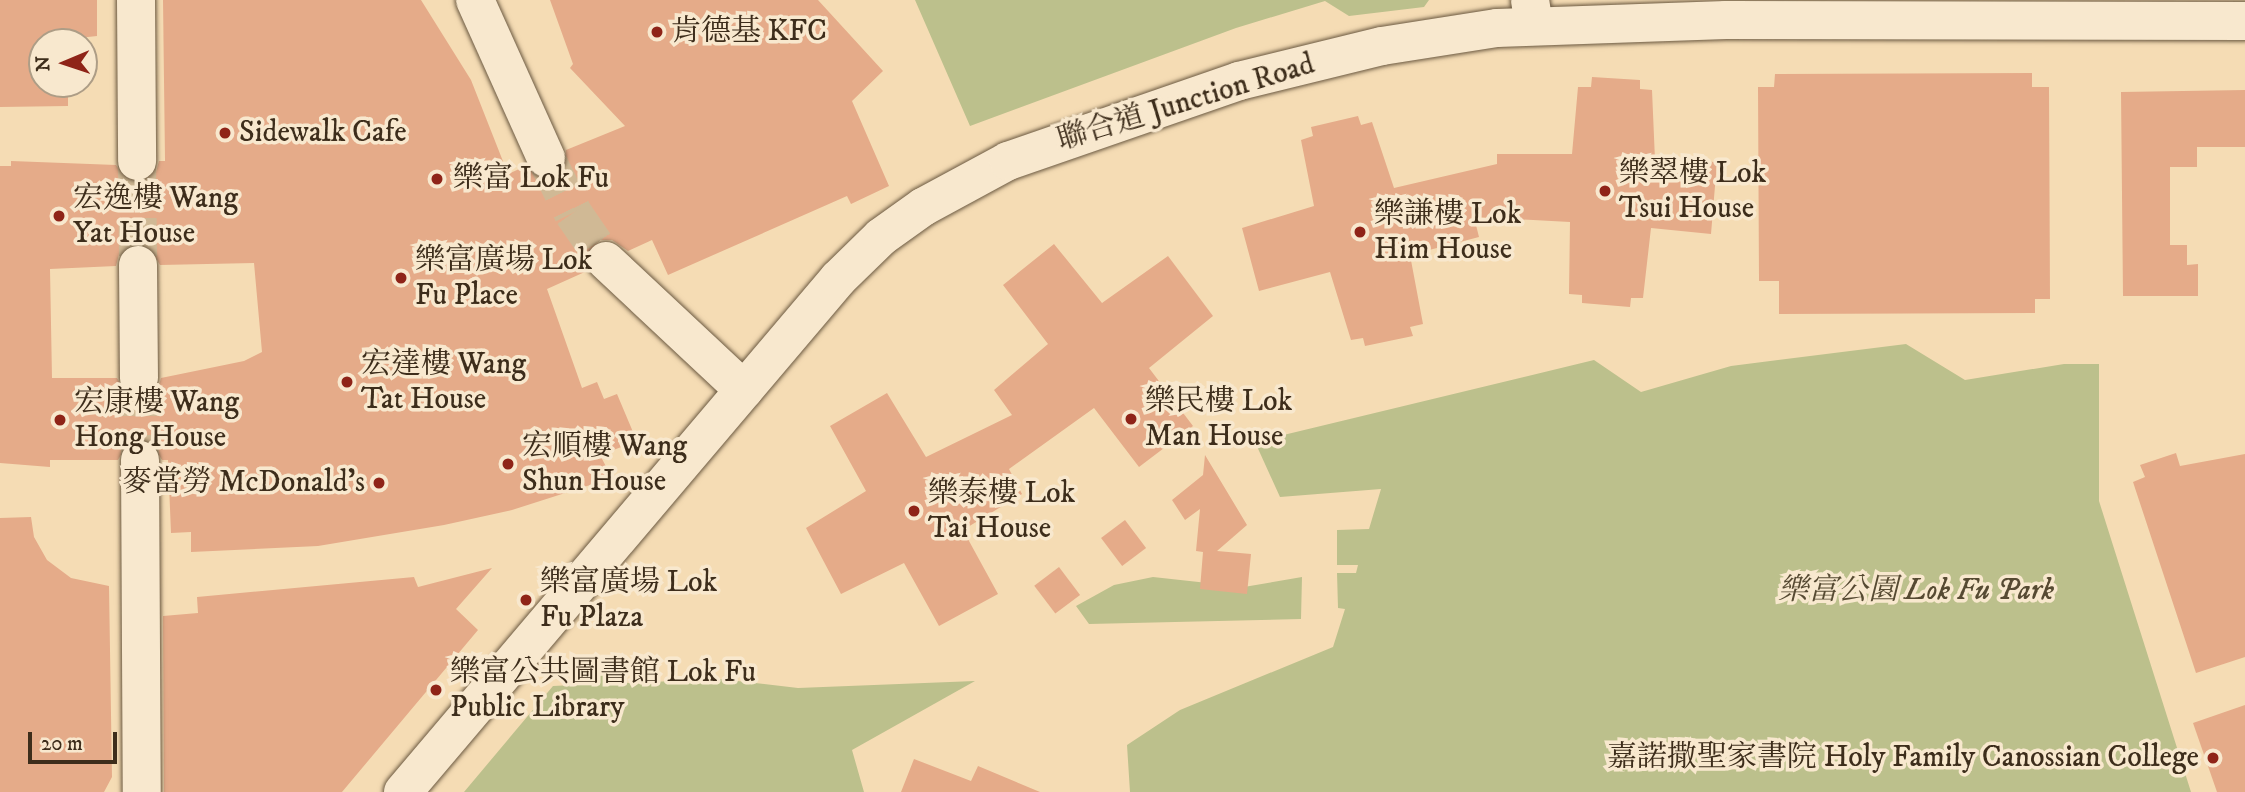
<!DOCTYPE html>
<html>
<head>
<meta charset="utf-8">
<style>
	body { margin:0 }
	#map { position:relative; width:2245px; height:792px; overflow:hidden; background:#f5dcb4; font-family:"IM FELL DW Pica","Noto Serif TC",serif }
	div>[style] { position:absolute }
	[style*='--x'] { left:calc(var(--x)*1px); top:calc(var(--y)*1px); width:calc(var(--w)*1px); rotate:calc(var(--a)*1deg) }
	.green>* { inset:0; background:#bcc08c }
	.building>* { inset:0; background:#e5ab89; transform-origin:0 0 }
	.tertiary-tunnel>* { height:38px; margin-top:-19px; transform-origin:0; background:repeating-linear-gradient(90deg,#d0b995 0 38px,transparent 0 57px) }
	.roads { filter:drop-shadow(0 0 2px #6b5941) drop-shadow(0 0 2px #6b5941) }
	.tertiary>* { height:38px; margin:-19px; padding:0 19px; transform-origin:19px; border-radius:19px; background:#f8e8ce }
	.secondary>* { height:38px; margin:-19px; padding:0 19px; transform-origin:19px; border-radius:19px; background:#f8e8ce }
	.dots>* { width:19px; height:19px; translate:-50% -50%; box-sizing:border-box; border:4px solid #f8e8ce; border-radius:50% }
	span { translate:-50% -50%; white-space:nowrap; text-align:center; line-height:1.15; -webkit-text-stroke:7px #f8e8ce; paint-order:stroke }
	.poi-label { font-size:30px; color:#3d2d1b }
	.left { translate:0 -50%; text-align:left }
	.right { translate:-100% -50%; text-align:right }
	.street-label { font-size:30px; color:#3d2d1b }
	.park-label { font-size:30px; color:#564a32; font-style:italic }
	.north { position:absolute; left:28px; top:28px; width:70px; height:70px; box-sizing:border-box; background:#f8e8ce; border:2px solid #ad9d86; border-radius:50%; rotate:268deg; font-size:19px; font-weight:700; line-height:28px; text-align:center; color:#3d2d1b }
	.north::after { content:''; display:block; margin:auto; width:24px; height:32px; background:#8f2418; clip-path:polygon(50% 0,100% 100%,50% 72%,0 100%) }
	.scale { position:absolute; left:28px; top:732px; width:89px; height:32px; box-sizing:border-box; border:4px solid #3d2d1b; border-top:0; padding-left:9px; font-size:21px; line-height:24px; white-space:nowrap; color:#3d2d1b; -webkit-text-stroke:5px #f8e8ce; paint-order:stroke }
</style>
</head>
<body>
<div id="map">
	<div class="green">
		<i style="clip-path:polygon(915px 0,1429px 0,1424px 7px,1349px 16px,1325px 1px,1236px 28px,970px 126px)"></i>
		<i style="clip-path:polygon(1906px 344px,1965px 380px,2064px 364px,2099px 364px,2099px 501px,2191px 792px,1130px 792px,1127px 745px,1180px 710px,1333px 647px,1345px 609px,1338px 608px,1337px 573px,1356px 573px,1358px 565px,1337px 565px,1337px 530px,1369px 529px,1381px 489px,1280px 497px,1255px 442px,1594px 360px,1641px 392px,1731px 366px)"></i>
		<i style="clip-path:polygon(1153px 577px,1244px 587px,1302px 577px,1301px 619px,1089px 624px,1076px 606px,1114px 585px)"></i>
		<i style="clip-path:polygon(601px 670px,628px 683px,720px 679px,798px 688px,975px 681px,852px 750px,864px 792px,464px 792px,553px 686px,594px 684px)"></i>
	</div>
	<div class="building">
		<i style="clip-path:polygon(0 0,97px 0,97px 36px,42px 42px,42px 84px,68px 84px,68px 106px,0 107px)"></i>
		<i style="clip-path:polygon(evenodd,163px 0,421px 0,471px 80px,508px 174px,526px 166px,544px 180px,563px 171px,566px 150px,625px 126px,570px 68px,573px 64px,550px 0,818px 0,883px 71px,852px 101px,889px 186px,851px 204px,847px 196px,668px 275px,652px 240px,628px 251px,612px 240px,600px 240px,585px 255px,587px 271px,547px 289px,582px 388px,597px 382px,604px 399px,617px 394px,633px 432px,620px 437px,624px 446px,600px 455px,612px 478px,512px 510px,444px 525px,318px 546px,191px 552px,191px 532px,171px 533px,168px 460px,162px 460px,150px 441px,128px 442px,118px 460px,50px 460px,50px 467px,0 463px,0 166px,11px 166px,11px 161px,116px 165px,126px 180px,136px 183px,156px 172px,159px 161px,165px 161px,163px 0,137px 243px,149px 246px,160px 265px,254px 263px,262px 352px,244px 361px,161px 378px,158px 389px,140px 400px,128px 397px,117px 378px,52px 378px,50px 269px,116px 266px,119px 254px,137px 243px)"></i>
		<i style="clip-path:polygon(2032px 73px,2032px 87px,2049px 87px,2050px 299px,2035px 299px,2035px 313px,1779px 314px,1779px 281px,1759px 281px,1758px 87px,1774px 87px,1775px 74px)"></i>
		<i style="clip-path:polygon(1592px 77px,1640px 80px,1640px 89px,1652px 90px,1655px 160px,1717px 162px,1711px 234px,1651px 228px,1643px 298px,1631px 298px,1630px 307px,1582px 303px,1582px 295px,1569px 294px,1570px 222px,1474px 217px,1479px 237px,1410px 255px,1423px 324px,1410px 327px,1413px 336px,1365px 346px,1363px 338px,1351px 340px,1330px 272px,1259px 291px,1242px 228px,1314px 206px,1301px 140px,1313px 136px,1311px 127px,1358px 116px,1361px 125px,1372px 122px,1394px 188px,1497px 164px,1497px 154px,1572px 154px,1578px 87px,1591px 87px)"></i>
		<i style="clip-path:polygon(2245px 90px,2245px 147px,2197px 147px,2197px 167px,2170px 167px,2170px 245px,2187px 245px,2187px 265px,2198px 264px,2198px 296px,2123px 296px,2121px 92px)"></i>
		<i style="clip-path:polygon(1054px 244px,1102px 303px,1168px 256px,1213px 316px,1149px 368px,1193px 426px,1139px 467px,1094px 408px,1009px 469px,1022px 494px,963px 530px,998px 594px,939px 626px,904px 563px,841px 594px,806px 528px,866px 491px,830px 426px,887px 393px,926px 457px,1012px 415px,994px 390px,1048px 344px,1003px 285px)"></i>
		<i style="clip-path:polygon(2176px 453px,2180px 466px,2245px 454px,2245px 657px,2196px 673px,2133px 482px,2145px 477px,2140px 465px)"></i>
		<i style="clip-path:polygon(1205px 455px,1247px 525px,1217px 551px,1251px 554px,1247px 594px,1200px 589px,1203px 552px,1196px 551px,1200px 509px,1185px 520px,1172px 500px,1203px 475px)"></i>
		<i style="clip-path:polygon(31px 517px,34px 537px,47px 560px,71px 578px,109px 586px,112px 777px,104px 792px,0 792px,0 518px)"></i>
		<i style="left:1125px;top:520px;width:35px;height:30px;rotate:53deg"></i>
		<i style="left:1059px;top:567px;width:35px;height:31px;rotate:53deg"></i>
		<i style="clip-path:polygon(492px 568px,456px 609px,478px 630px,342px 792px,164px 792px,163px 616px,198px 613px,197px 597px,414px 577px,418px 587px)"></i>
		<i style="clip-path:polygon(2245px 705px,2245px 792px,2217px 792px,2193px 723px)"></i>
		<i style="clip-path:polygon(914px 759px,971px 781px,978px 766px,1040px 792px,901px 792px)"></i>
	</div>
	<div class="tertiary-tunnel">
		<i style="--x:546;--y:158;--w:61;--a:63.9"></i>
		<i style="--x:573;--y:213;--w:58;--a:55.5"></i>
		<i style="--x:137;--y:161;--w:104;--a:89.4"></i>
		<i style="--x:139;--y:378;--w:82;--a:89.3"></i>
	</div>
	<div class="roads">
		<div class="tertiary">
			<i style="--x:136;--y:0;--w:161;--a:89.6"></i>
			<i style="--x:475;--y:0;--w:173;--a:65.8"></i>
			<i style="--x:1530;--y:0;--w:26;--a:81"></i>
			<i style="--x:606;--y:261;--w:189;--a:43.1"></i>
			<i style="--x:138;--y:265;--w:113;--a:89.5"></i>
			<i style="--x:140;--y:460;--w:332;--a:89.7"></i>
		</div>
		<div class="secondary">
			<i style="--x:403;--y:792;--w:673;--a:-49.7"></i>
			<i style="--x:838;--y:279;--w:60;--a:-44.3"></i>
			<i style="--x:881;--y:237;--w:52;--a:-35.5"></i>
			<i style="--x:923;--y:207;--w:97;--a:-28.4"></i>
			<i style="--x:1008;--y:161;--w:244;--a:-19.1"></i>
			<i style="--x:1239;--y:81;--w:147;--a:-13.8"></i>
			<i style="--x:1382;--y:46;--w:116;--a:-8.9"></i>
			<i style="--x:1497;--y:28;--w:229;--a:-2"></i>
			<i style="--x:1726;--y:20;--w:519;--a:0.11"></i>
		</div>
	</div>
	<div class="dots">
		<i style="left:657px;top:32px;background:#8f2418"></i>
		<i style="left:225px;top:133px;background:#8f2418"></i>
		<i style="left:437px;top:179px;background:#8f2418"></i>
		<i style="left:1605px;top:191px;background:#8f2418"></i>
		<i style="left:59px;top:216px;background:#8f2418"></i>
		<i style="left:1360px;top:232px;background:#8f2418"></i>
		<i style="left:401px;top:278px;background:#8f2418"></i>
		<i style="left:347px;top:382px;background:#8f2418"></i>
		<i style="left:1131px;top:419px;background:#8f2418"></i>
		<i style="left:60px;top:420px;background:#8f2418"></i>
		<i style="left:508px;top:464px;background:#8f2418"></i>
		<i style="left:379px;top:483px;background:#8f2418"></i>
		<i style="left:914px;top:511px;background:#8f2418"></i>
		<i style="left:526px;top:600px;background:#8f2418"></i>
		<i style="left:436px;top:690px;background:#8f2418"></i>
		<i style="left:2213px;top:758px;background:#8f2418"></i>
	</div>
	<div class="poi-label">
		<span class="left" style="left:671px;top:32px">肯德基 KFC</span>
		<span class="left" style="left:239px;top:133px">Sidewalk Cafe</span>
		<span class="left" style="left:1619px;top:191px">樂翠樓 Lok<br>Tsui House</span>
		<span class="left" style="left:453px;top:179px">樂富 Lok Fu</span>
		<span class="left" style="left:73px;top:216px">宏逸樓 Wang<br>Yat House</span>
		<span class="left" style="left:1374px;top:232px">樂謙樓 Lok<br>Him House</span>
		<span class="left" style="left:415px;top:278px">樂富廣場 Lok<br>Fu Place</span>
		<span class="left" style="left:361px;top:382px">宏達樓 Wang<br>Tat House</span>
		<span class="left" style="left:1145px;top:419px">樂民樓 Lok<br>Man House</span>
		<span class="left" style="left:74px;top:420px">宏康樓 Wang<br>Hong House</span>
		<span class="left" style="left:522px;top:464px">宏順樓 Wang<br>Shun House</span>
		<span class="right" style="left:365px;top:483px">麥當勞 McDonald's</span>
		<span class="left" style="left:928px;top:511px">樂泰樓 Lok<br>Tai House</span>
		<span class="left" style="left:540px;top:600px">樂富廣場 Lok<br>Fu Plaza</span>
		<span class="left" style="left:450px;top:690px">樂富公共圖書館 Lok Fu<br>Public Library</span>
		<span class="right" style="left:2199px;top:758px">嘉諾撒聖家書院 Holy Family Canossian College</span>
	</div>
	<div class="street-label">
		<span style="left:1186px;top:103px;rotate:-17deg">聯合道 Junction Road</span>
	</div>
	<div class="park-label">
		<span style="left:1916px;top:591px">樂富公園 Lok Fu Park</span>
	</div>
	<div class="north">N</div>
	<div class="scale">20 m</div>
</div>
</body>
</html>
